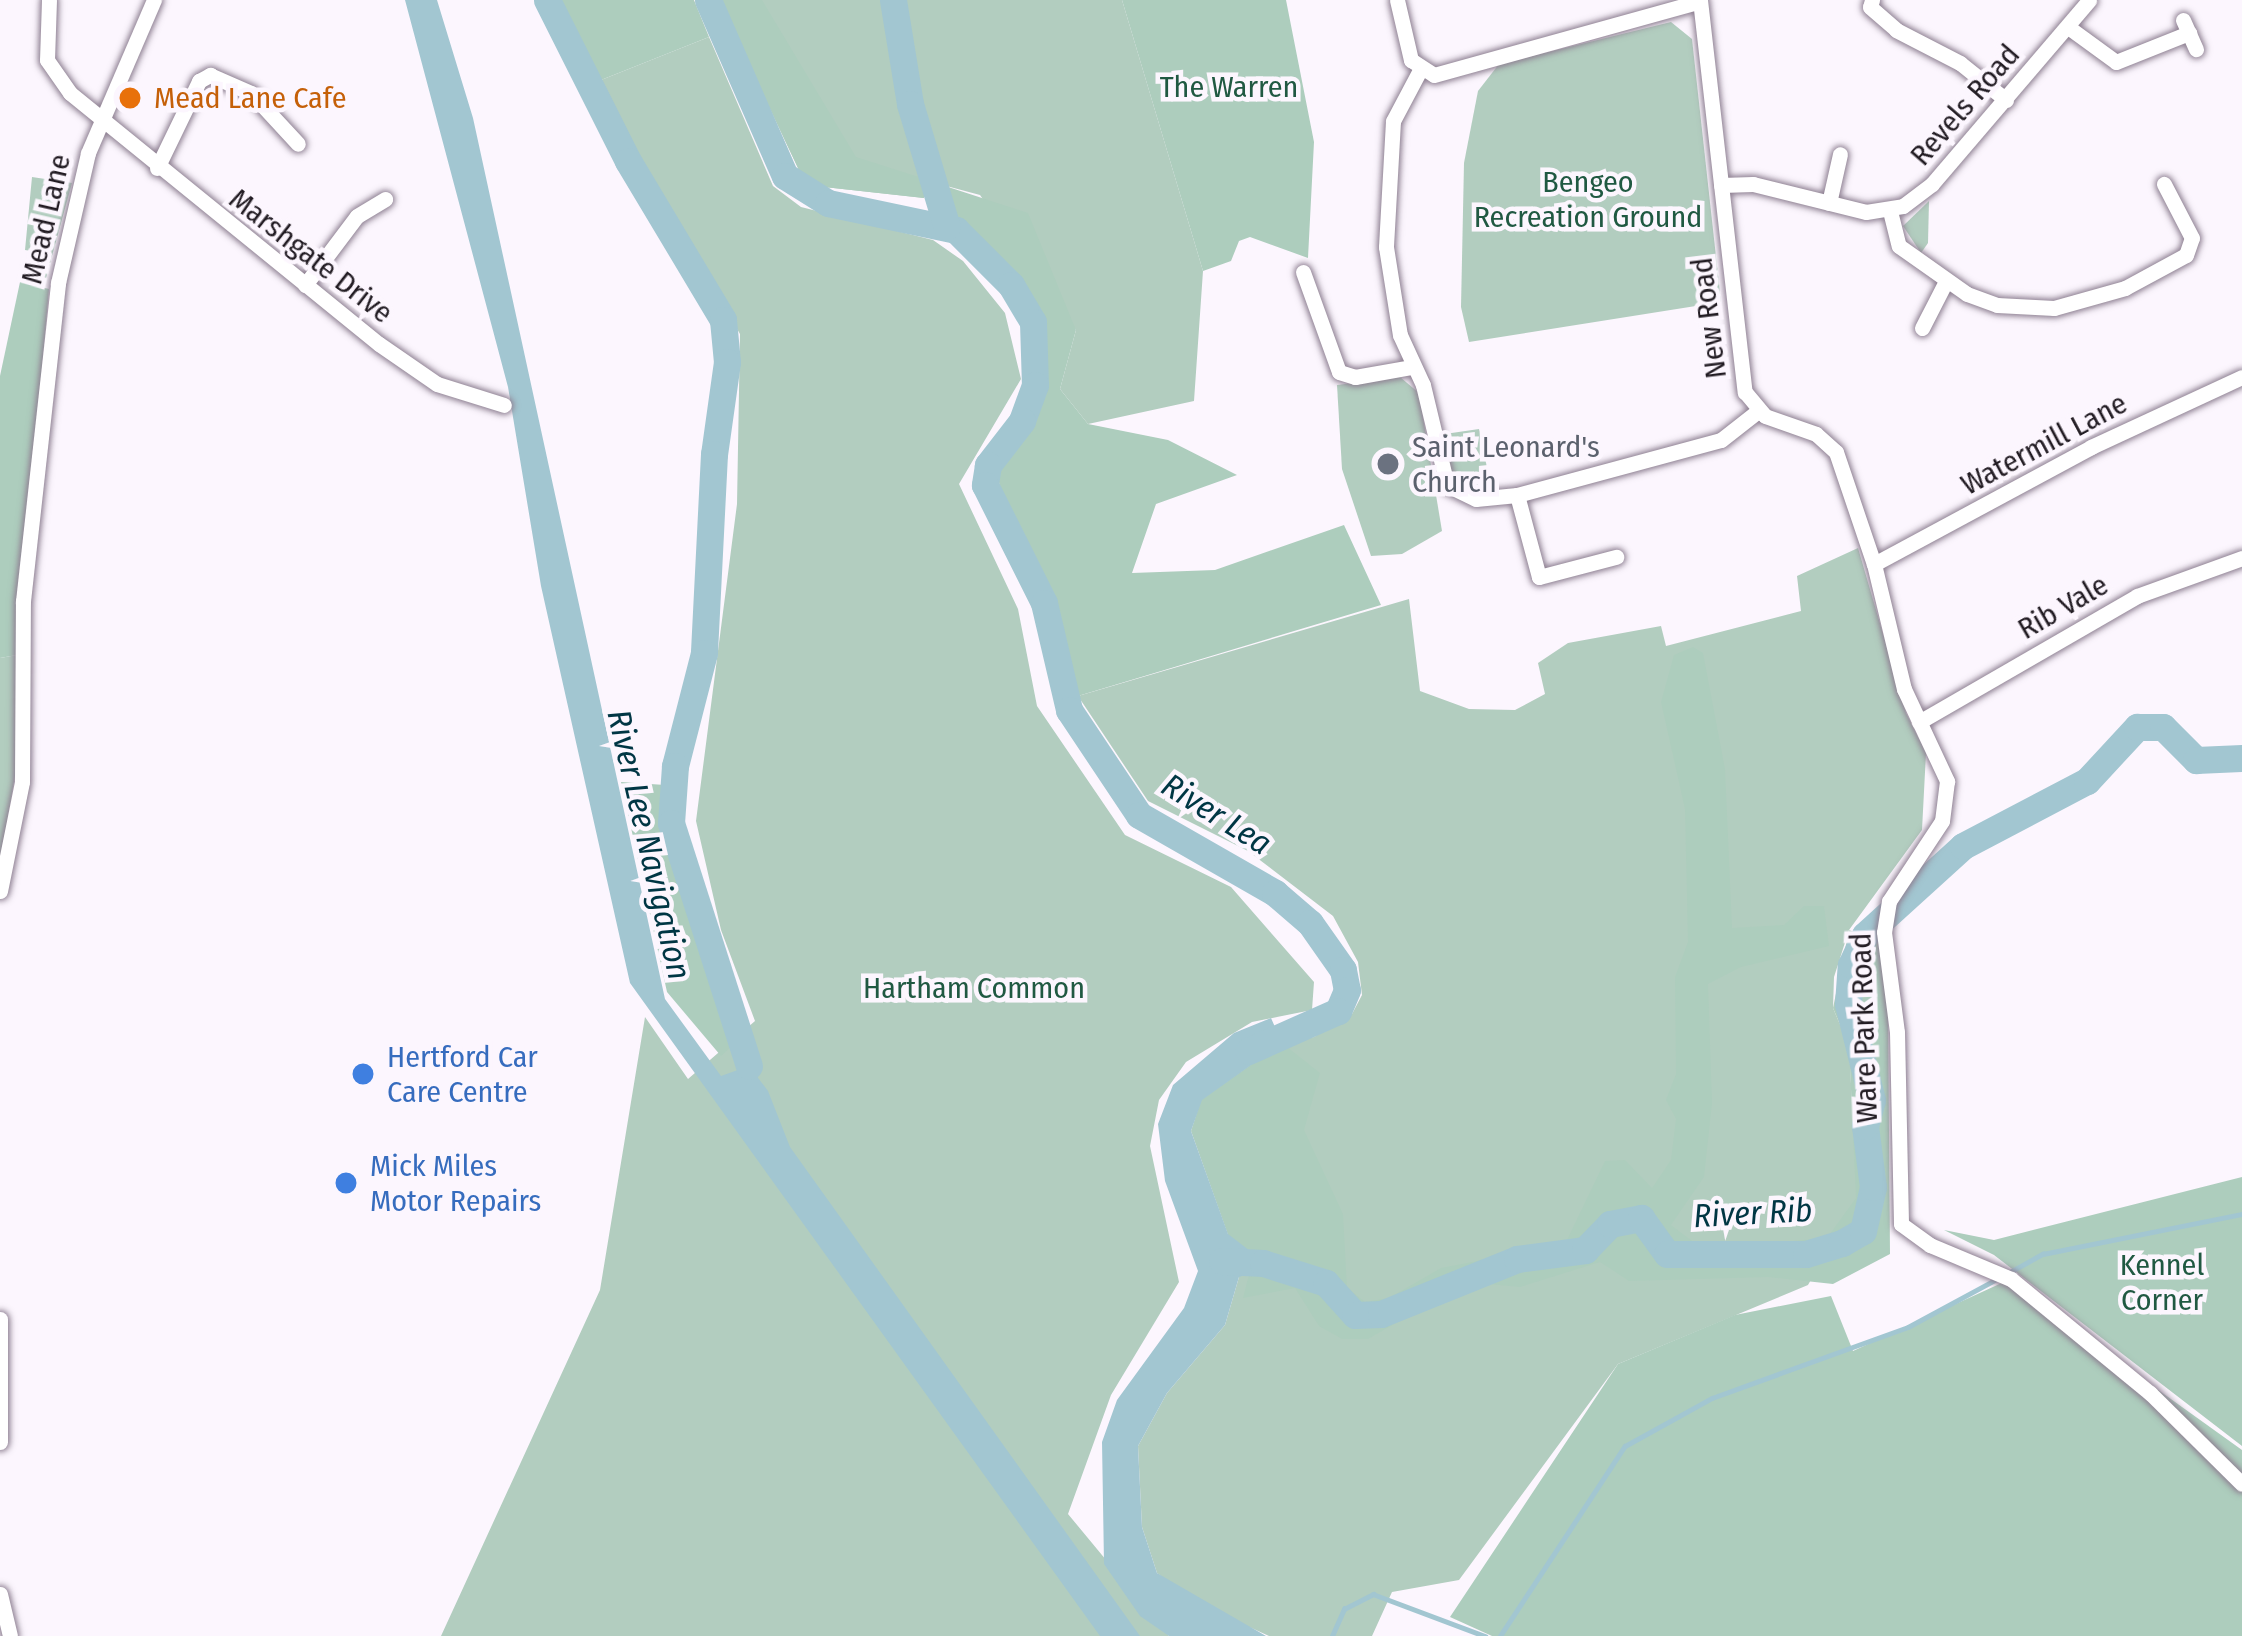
<!DOCTYPE html>
<html>
<head>
<meta charset="utf-8">
<style>
	body { margin:0 }
	#map { position:relative; width:2242px; height:1636px; overflow:hidden; background:#fcf6fe; font-family:"Fira Sans Condensed",sans-serif }
	div>[style] { position:absolute }
	[style*='--x'] { left:calc(var(--x)*1px); top:calc(var(--y)*1px); width:calc(var(--w)*1px); rotate:calc(var(--a)*1deg) }
	.green>* { inset:0; background:#b2cdbf }
	.forest>* { inset:0; background:#adcdbd }
	.water>* { inset:0; background:#a2c6d1 }
	.stream>* { height:4.5px; margin:-2.25px; padding:0 2.25px; transform-origin:2.25px; border-radius:2.25px; background:#a2c6d1 }
	.river>* { height:27px; margin:-13.5px; padding:0 13.5px; transform-origin:13.5px; border-radius:13.5px; background:#a2c6d1 }
	.roads { filter:drop-shadow(0 0 3px #8e8092) drop-shadow(0 0 3px #8e8092) }
	.street>* { height:15px; margin:-7.5px; padding:0 7.5px; transform-origin:7.5px; border-radius:7.5px; background:#fff }
	.dots>* { width:33px; height:33px; translate:-50% -50%; box-sizing:border-box; border:6px solid #fcf6fe; border-radius:50% }
	span { translate:-50% -50%; white-space:nowrap; text-align:center; line-height:1.15; -webkit-text-stroke:9px #fcf6fe; paint-order:stroke }
	.park-label { font-size:30px; color:#205942 }
	.food-label { font-size:30px; color:#c56008 }
	.left { translate:0 -50%; text-align:left }
	.street-label { font-size:30px; color:#221c23 }
	.worship-label { font-size:30px; color:#5b616d }
	.shop-label { font-size:30px; color:#366cbe }
	.water-label { font-size:33px; color:#003644; font-style:italic }
</style>
</head>
<body>
<div id="map">
	<div class="green">
		<i style="clip-path:polygon(719px 0,881px 0,924px 198px,806px 185px)"></i>
		<i style="clip-path:polygon(900px 0,1122px 0,1203px 271px,1194px 401px,1088px 424px,1060px 389px,1076px 330px,980px 195px,939px 184px)"></i>
		<i style="clip-path:polygon(1671px 22px,1692px 39px,1721px 302px,1469px 342px,1461px 307px,1464px 163px,1478px 91px,1499px 64px)"></i>
		<i style="clip-path:polygon(709px 37px,773px 186px,801px 207px,933px 240px,963px 261px,1005px 313px,1021px 379px,959px 484px,1018px 609px,1037px 706px,1125px 835px,1231px 887px,1314px 982px,1312px 1010px,1252px 1022px,1186px 1062px,1159px 1100px,1150px 1146px,1179px 1282px,1111px 1395px,1068px 1514px,1169px 1636px,441px 1636px,600px 1290px,645px 1017px,688px 1079px,755px 1021px,721px 930px,696px 821px,737px 504px,740px 334px,596px 82px)"></i>
		<i style="clip-path:polygon(32px 177px,72px 183px,46px 278px,39px 277px,42px 253px,25px 250px)"></i>
		<i style="clip-path:polygon(1929px 201px,1928px 243px,1921px 253px,1903px 226px)"></i>
		<i style="clip-path:polygon(1400px 377px,1419px 393px,1442px 531px,1402px 554px,1371px 556px,1342px 469px,1337px 385px)"></i>
		<i style="clip-path:polygon(1479px 429px,1491px 487px,1470px 489px,1450px 482px,1438px 435px)"></i>
		<i style="clip-path:polygon(1858px 548px,1906px 713px,1926px 753px,1922px 830px,1849px 930px,1834px 977px,1833px 1008px,1849px 1046px,1857px 1198px,1808px 1285px,1618px 1364px,1459px 1580px,1392px 1592px,1372px 1636px,1269px 1636px,1199px 1604px,1157px 1573px,1142px 1527px,1138px 1446px,1167px 1393px,1225px 1325px,1239px 1277px,1201px 1100px,1282px 1043px,1314px 1037px,1352px 1014px,1362px 995px,1358px 962px,1333px 916px,1248px 851px,1148px 801px,1078px 696px,1409px 599px,1420px 691px,1469px 709px,1515px 710px,1545px 694px,1538px 663px,1568px 643px,1661px 626px,1666px 646px,1801px 611px,1797px 576px)"></i>
		<i style="clip-path:polygon(17px 655px,17px 764px,0 863px,0 658px)"></i>
	</div>
	<div class="forest">
		<i style="clip-path:polygon(556px 0,694px 0,709px 37px,596px 82px)"></i>
		<i style="clip-path:polygon(719px 0,762px 0,856px 157px,925px 179px,924px 198px,806px 185px)"></i>
		<i style="clip-path:polygon(1122px 0,1286px 0,1314px 142px,1308px 258px,1250px 237px,1239px 241px,1231px 261px,1203px 271px)"></i>
		<i style="clip-path:polygon(939px 184px,1028px 213px,1076px 330px,1060px 389px,1088px 424px,1168px 440px,1237px 475px,1156px 504px,1132px 573px,1215px 570px,1344px 525px,1381px 605px,1078px 696px,1055px 596px,1002px 499px,996px 465px,1040px 394px,1045px 331px,1021px 282px,952px 224px)"></i>
		<i style="clip-path:polygon(20px 282px,49px 289px,17px 655px,0 658px,0 376px)"></i>
		<i style="clip-path:polygon(1693px 647px,1703px 653px,1725px 769px,1732px 928px,1784px 925px,1804px 906px,1824px 906px,1829px 946px,1741px 967px,1708px 984px,1712px 1103px,1704px 1177px,1671px 1225px,1696px 1244px,1723px 1247px,1827px 1238px,1856px 1198px,1849px 1046px,1833px 1008px,1849px 930px,1879px 941px,1888px 1007px,1890px 1254px,1833px 1284px,1768px 1277px,1629px 1281px,1600px 1262px,1520px 1287px,1467px 1282px,1368px 1339px,1342px 1339px,1319px 1326px,1295px 1288px,1243px 1298px,1254px 1255px,1228px 1235px,1191px 1131px,1201px 1100px,1282px 1043px,1320px 1073px,1304px 1130px,1343px 1214px,1347px 1288px,1365px 1302px,1389px 1298px,1441px 1268px,1565px 1244px,1605px 1161px,1625px 1160px,1652px 1188px,1671px 1160px,1676px 1119px,1666px 1100px,1676px 1074px,1675px 977px,1688px 942px,1685px 809px,1661px 702px,1674px 655px)"></i>
		<i style="clip-path:polygon(621px 782px,665px 785px,670px 858px,736px 1042px,721px 1056px,667px 992px)"></i>
		<i style="clip-path:polygon(2242px 1177px,2242px 1446px,1994px 1255px,1944px 1230px,1994px 1240px)"></i>
		<i style="clip-path:polygon(2006px 1281px,2242px 1450px,2242px 1636px,1492px 1636px,1450px 1617px,1618px 1364px,1735px 1315px,1831px 1296px,1853px 1351px)"></i>
	</div>
	<div class="water">
		<i style="clip-path:polygon(405px 0,437px 0,473px 118px,665px 999px,721px 1076px,749px 1066px,768px 1091px,790px 1147px,1140px 1636px,1100px 1636px,630px 983px,541px 586px,508px 387px)"></i>
		<i style="clip-path:polygon(1271px 1018px,1282px 1043px,1202px 1100px,1191px 1131px,1228px 1234px,1254px 1254px,1255px 1272px,1239px 1277px,1225px 1325px,1167px 1393px,1138px 1446px,1142px 1527px,1157px 1573px,1266px 1636px,1169px 1636px,1140px 1616px,1104px 1564px,1102px 1442px,1117px 1400px,1184px 1308px,1198px 1271px,1165px 1181px,1158px 1124px,1173px 1085px,1234px 1033px)"></i>
	</div>
	<div class="stream">
		<i style="--x:2010;--y:1272;--w:38;--a:-29"></i>
		<i style="--x:2043;--y:1254;--w:203;--a:-11.4"></i>
		<i style="--x:1332;--y:1636;--w:30;--a:-66"></i>
		<i style="--x:1344;--y:1609;--w:33;--a:-27"></i>
		<i style="--x:1373;--y:1594;--w:120;--a:20.6"></i>
		<i style="--x:1500;--y:1636;--w:227;--a:-56.7"></i>
		<i style="--x:1625;--y:1446;--w:99;--a:-28.9"></i>
		<i style="--x:1712;--y:1398;--w:208;--a:-19.9"></i>
		<i style="--x:1908;--y:1327;--w:99;--a:-28.4"></i>
	</div>
	<div class="river">
		<i style="--x:547;--y:0;--w:180;--a:63.3"></i>
		<i style="--x:628;--y:161;--w:185;--a:59.1"></i>
		<i style="--x:723;--y:320;--w:42;--a:84.6"></i>
		<i style="--x:727;--y:362;--w:93;--a:98"></i>
		<i style="--x:714;--y:454;--w:199;--a:92.9"></i>
		<i style="--x:704;--y:653;--w:117;--a:104.4"></i>
		<i style="--x:675;--y:766;--w:57;--a:94"></i>
		<i style="--x:671;--y:823;--w:255;--a:72.2"></i>
		<i style="--x:708;--y:0;--w:192;--a:66.4"></i>
		<i style="--x:785;--y:176;--w:51;--a:32.1"></i>
		<i style="--x:828;--y:203;--w:131;--a:11.9"></i>
		<i style="--x:956;--y:230;--w:78;--a:45"></i>
		<i style="--x:1011;--y:285;--w:43;--a:59.3"></i>
		<i style="--x:1033;--y:322;--w:63;--a:88.2"></i>
		<i style="--x:1035;--y:385;--w:38;--a:110"></i>
		<i style="--x:1022;--y:421;--w:56;--a:127.7"></i>
		<i style="--x:988;--y:465;--w:20;--a:99"></i>
		<i style="--x:985;--y:485;--w:132;--a:63.4"></i>
		<i style="--x:1044;--y:603;--w:110;--a:76.8"></i>
		<i style="--x:1069;--y:710;--w:126;--a:56.3"></i>
		<i style="--x:1139;--y:815;--w:157;--a:29.8"></i>
		<i style="--x:1275;--y:893;--w:46;--a:40.6"></i>
		<i style="--x:1310;--y:923;--w:57;--a:54.9"></i>
		<i style="--x:1343;--y:970;--w:20;--a:79"></i>
		<i style="--x:1347;--y:990;--w:23;--a:113"></i>
		<i style="--x:1338;--y:1011;--w:98;--a:156"></i>
		<i style="--x:893;--y:0;--w:105;--a:80.7"></i>
		<i style="--x:910;--y:104;--w:128;--a:73.3"></i>
		<i style="--x:1222;--y:1261;--w:41;--a:2.8"></i>
		<i style="--x:1263;--y:1263;--w:66;--a:17.6"></i>
		<i style="--x:1326;--y:1283;--w:43;--a:47.8"></i>
		<i style="--x:1355;--y:1315;--w:26;--a:-2"></i>
		<i style="--x:1381;--y:1314;--w:147;--a:-22"></i>
		<i style="--x:1517;--y:1259;--w:69;--a:-7.5"></i>
		<i style="--x:1585;--y:1250;--w:36;--a:-46"></i>
		<i style="--x:1610;--y:1224;--w:32;--a:-11"></i>
		<i style="--x:1641;--y:1218;--w:44;--a:54.2"></i>
		<i style="--x:1667;--y:1254;--w:139;--a:0"></i>
		<i style="--x:1806;--y:1254;--w:38;--a:-17"></i>
		<i style="--x:1842;--y:1243;--w:24;--a:-30"></i>
		<i style="--x:1863;--y:1231;--w:45;--a:-77.2"></i>
		<i style="--x:1873;--y:1187;--w:62;--a:-97.5"></i>
		<i style="--x:1865;--y:1126;--w:27;--a:-75"></i>
		<i style="--x:1872;--y:1100;--w:99;--a:-104"></i>
		<i style="--x:1848;--y:1004;--w:39;--a:-86"></i>
		<i style="--x:1851;--y:965;--w:33;--a:-65"></i>
		<i style="--x:1865;--y:935;--w:132;--a:-42.2"></i>
		<i style="--x:1963;--y:846;--w:140;--a:-27.7"></i>
		<i style="--x:2087;--y:781;--w:74;--a:-47.2"></i>
		<i style="--x:2137;--y:727;--w:26;--a:0"></i>
		<i style="--x:2163;--y:727;--w:47;--a:45"></i>
		<i style="--x:2196;--y:760;--w:46;--a:-2.5"></i>
	</div>
	<div class="roads">
		<div class="street">
			<i style="--x:49;--y:0;--w:60;--a:91.9"></i>
			<i style="--x:47;--y:60;--w:40;--a:55.1"></i>
			<i style="--x:70;--y:93;--w:398;--a:39.1"></i>
			<i style="--x:379;--y:344;--w:70;--a:34.6"></i>
			<i style="--x:437;--y:384;--w:70;--a:17.4"></i>
			<i style="--x:1397;--y:0;--w:62;--a:76.9"></i>
			<i style="--x:1411;--y:60;--w:27;--a:33"></i>
			<i style="--x:1434;--y:75;--w:276;--a:-15.5"></i>
			<i style="--x:1700;--y:0;--w:395;--a:83.5"></i>
			<i style="--x:1745;--y:392;--w:31;--a:50"></i>
			<i style="--x:1765;--y:416;--w:54;--a:19.4"></i>
			<i style="--x:1816;--y:434;--w:27;--a:42"></i>
			<i style="--x:1836;--y:452;--w:118;--a:71.3"></i>
			<i style="--x:1874;--y:564;--w:129;--a:76.5"></i>
			<i style="--x:1904;--y:689;--w:102;--a:64.9"></i>
			<i style="--x:1947;--y:781;--w:40;--a:97.1"></i>
			<i style="--x:1942;--y:821;--w:96;--a:123.5"></i>
			<i style="--x:1889;--y:901;--w:31;--a:99"></i>
			<i style="--x:1884;--y:932;--w:101;--a:82.6"></i>
			<i style="--x:1897;--y:1032;--w:192;--a:88.8"></i>
			<i style="--x:1901;--y:1224;--w:36;--a:36"></i>
			<i style="--x:1930;--y:1245;--w:88;--a:22.8"></i>
			<i style="--x:2011;--y:1279;--w:180;--a:39.4"></i>
			<i style="--x:2150;--y:1393;--w:129;--a:44.7"></i>
			<i style="--x:1872;--y:0;--w:7;--a:106"></i>
			<i style="--x:1870;--y:7;--w:35;--a:41"></i>
			<i style="--x:1896;--y:30;--w:72;--a:27.3"></i>
			<i style="--x:1960;--y:63;--w:59;--a:38.8"></i>
			<i style="--x:2183;--y:20;--w:32;--a:66"></i>
			<i style="--x:2068;--y:27;--w:59;--a:36.1"></i>
			<i style="--x:2116;--y:62;--w:79;--a:-21.7"></i>
			<i style="--x:1420;--y:70;--w:58;--a:117.9"></i>
			<i style="--x:1393;--y:121;--w:126;--a:93.2"></i>
			<i style="--x:1386;--y:247;--w:89;--a:81"></i>
			<i style="--x:1400;--y:335;--w:55;--a:65.3"></i>
			<i style="--x:1423;--y:385;--w:103;--a:76.5"></i>
			<i style="--x:1447;--y:485;--w:32;--a:26"></i>
			<i style="--x:1476;--y:499;--w:41;--a:-5.6"></i>
			<i style="--x:1517;--y:495;--w:211;--a:-15.1"></i>
			<i style="--x:1721;--y:440;--w:47;--a:-38.1"></i>
			<i style="--x:157;--y:168;--w:97;--a:-64.2"></i>
			<i style="--x:199;--y:81;--w:13;--a:-29"></i>
			<i style="--x:210;--y:75;--w:45;--a:23.7"></i>
			<i style="--x:251;--y:93;--w:69;--a:47.3"></i>
			<i style="--x:1721;--y:185;--w:32;--a:-2"></i>
			<i style="--x:1753;--y:184;--w:116;--a:13.9"></i>
			<i style="--x:1866;--y:212;--w:37;--a:-9"></i>
			<i style="--x:1903;--y:206;--w:36;--a:-37"></i>
			<i style="--x:1932;--y:184;--w:242;--a:-49.5"></i>
			<i style="--x:1829;--y:203;--w:50;--a:-77.3"></i>
			<i style="--x:1890;--y:211;--w:36;--a:76"></i>
			<i style="--x:1899;--y:246;--w:83;--a:35.2"></i>
			<i style="--x:1967;--y:294;--w:32;--a:20"></i>
			<i style="--x:1997;--y:305;--w:57;--a:3"></i>
			<i style="--x:2054;--y:308;--w:74;--a:-15.7"></i>
			<i style="--x:2125;--y:288;--w:69;--a:-28.4"></i>
			<i style="--x:2186;--y:255;--w:18;--a:-71"></i>
			<i style="--x:2192;--y:238;--w:61;--a:-117.4"></i>
			<i style="--x:1303;--y:272;--w:106;--a:70.2"></i>
			<i style="--x:1339;--y:372;--w:17;--a:17"></i>
			<i style="--x:1355;--y:377;--w:58;--a:-10"></i>
			<i style="--x:305;--y:285;--w:86;--a:-53"></i>
			<i style="--x:357;--y:216;--w:33;--a:-31"></i>
			<i style="--x:1922;--y:328;--w:53;--a:-62.9"></i>
			<i style="--x:1517;--y:495;--w:85;--a:75"></i>
			<i style="--x:1539;--y:577;--w:80;--a:-14.6"></i>
			<i style="--x:1874;--y:564;--w:247;--a:-28.3"></i>
			<i style="--x:2091;--y:447;--w:166;--a:-24.9"></i>
			<i style="--x:1919;--y:722;--w:252;--a:-30"></i>
			<i style="--x:2137;--y:596;--w:112;--a:-19.9"></i>
			<i style="--x:0;--y:891;--w:111;--a:-78.6"></i>
			<i style="--x:22;--y:782;--w:181;--a:-89.7"></i>
			<i style="--x:23;--y:601;--w:320;--a:-83.7"></i>
			<i style="--x:58;--y:283;--w:133;--a:-77"></i>
			<i style="--x:88;--y:153;--w:167;--a:-66.7"></i>
			<i style="--x:0;--y:1319;--w:123;--a:90"></i>
			<i style="--x:0;--y:1594;--w:43;--a:76.6"></i>
		</div>
	</div>
	<div class="dots">
		<i style="left:130px;top:98px;background:#e8710a"></i>
		<i style="left:1388px;top:464px;background:#6b7280"></i>
		<i style="left:363px;top:1074px;background:#3f7fe0"></i>
		<i style="left:346px;top:1183px;background:#3f7fe0"></i>
	</div>
	<div class="park-label">
		<span style="left:1229px;top:87px">The Warren</span>
		<span style="left:1588px;top:199px">Bengeo<br>Recreation Ground</span>
		<span style="left:974px;top:988px">Hartham Common</span>
		<span style="left:2162px;top:1282px">Kennel<br>Corner</span>
	</div>
	<div class="food-label">
		<span class="left" style="left:154px;top:98px">Mead Lane Cafe</span>
	</div>
	<div class="street-label">
		<span style="left:1965px;top:105px;rotate:-49deg">Revels Road</span>
		<span style="left:46px;top:219px;rotate:-77deg">Mead Lane</span>
		<span style="left:311px;top:256px;rotate:38deg">Marshgate Drive</span>
		<span style="left:1709px;top:318px;rotate:-97deg">New Road</span>
		<span style="left:2044px;top:444px;rotate:-28deg">Watermill Lane</span>
		<span style="left:2063px;top:607px;rotate:-30deg">Rib Vale</span>
		<span style="left:1864px;top:1028px;rotate:-92deg">Ware Park Road</span>
	</div>
	<div class="worship-label">
		<span class="left" style="left:1412px;top:464px">Saint Leonard's<br>Church</span>
	</div>
	<div class="shop-label">
		<span class="left" style="left:387px;top:1074px">Hertford Car<br>Care Centre</span>
		<span class="left" style="left:370px;top:1183px">Mick Miles<br>Motor Repairs</span>
	</div>
	<div class="water-label">
		<span style="left:1216px;top:815px;rotate:32deg">River Lea</span>
		<span style="left:648px;top:845px;rotate:77deg">River Lee Navigation</span>
		<span style="left:1753px;top:1214px;rotate:-3deg">River Rib</span>
	</div>
</div>
</body>
</html>
